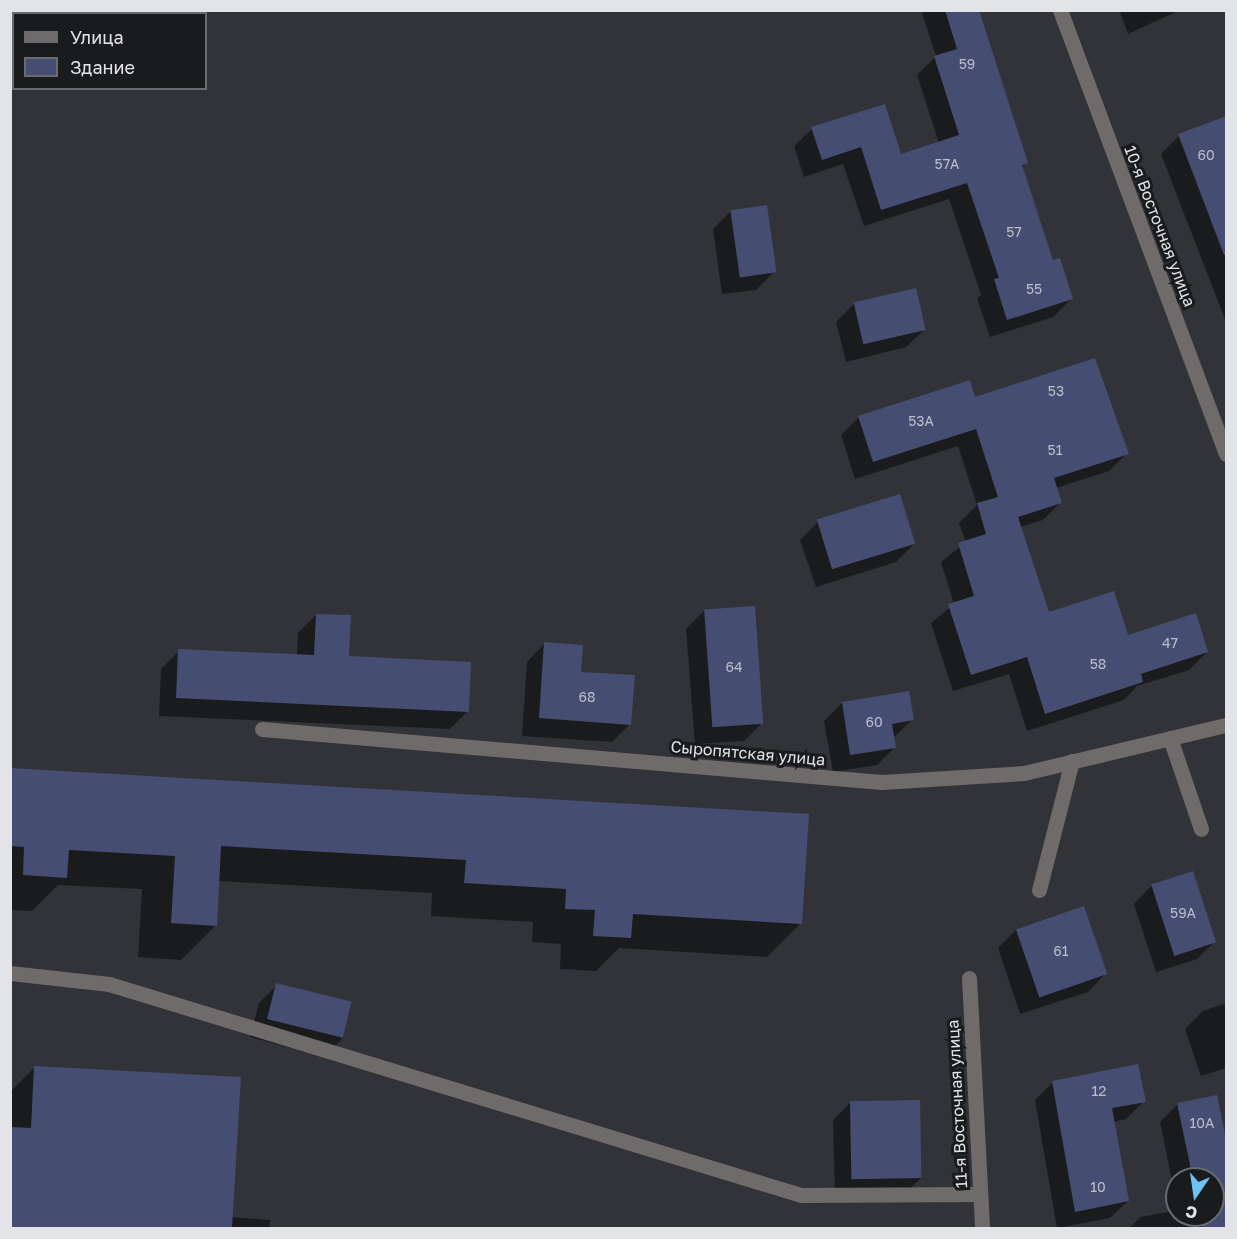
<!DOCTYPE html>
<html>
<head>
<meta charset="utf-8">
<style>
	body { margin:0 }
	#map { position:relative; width:1237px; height:1239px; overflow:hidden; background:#323338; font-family:"Golos Text",sans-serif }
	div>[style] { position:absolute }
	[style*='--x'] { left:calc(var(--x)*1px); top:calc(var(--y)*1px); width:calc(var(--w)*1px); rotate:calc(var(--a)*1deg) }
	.shadow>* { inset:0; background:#0007 }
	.building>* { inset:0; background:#454e72; transform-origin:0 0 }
	.minor>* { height:15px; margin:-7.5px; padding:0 7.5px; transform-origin:7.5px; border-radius:7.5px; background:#6e6b6a }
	span { translate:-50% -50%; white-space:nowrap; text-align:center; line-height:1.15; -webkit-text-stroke:6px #1a1b1d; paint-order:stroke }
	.number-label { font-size:14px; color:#bcbeca }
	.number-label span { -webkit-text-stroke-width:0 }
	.street-label { font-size:16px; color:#e3e4e8 }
	.frame { position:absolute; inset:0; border:12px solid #e3e4e8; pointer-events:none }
	.legend { position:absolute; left:12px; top:12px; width:195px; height:78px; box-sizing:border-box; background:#1a1b1d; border:2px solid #6a6b6e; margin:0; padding:8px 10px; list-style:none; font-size:18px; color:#e3e4e8 }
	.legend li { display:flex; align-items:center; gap:12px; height:30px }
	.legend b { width:30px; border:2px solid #6a6b6e }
	.north { position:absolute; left:1165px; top:1167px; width:60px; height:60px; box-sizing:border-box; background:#1a1b1d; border:2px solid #6a6b6e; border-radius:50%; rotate:193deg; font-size:16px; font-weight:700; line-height:24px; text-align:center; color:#e3e4e8 }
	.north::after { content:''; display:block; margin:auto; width:21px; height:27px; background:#6bc3f2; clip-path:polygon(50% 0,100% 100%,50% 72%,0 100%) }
</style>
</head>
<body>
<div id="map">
	<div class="shadow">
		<i style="clip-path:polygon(921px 10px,978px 10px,1026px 163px,1022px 167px,1052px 262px,1071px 299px,1053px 317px,990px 337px,977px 298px,981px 295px,949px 199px,864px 226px,843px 164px,804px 177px,794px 146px,812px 129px,900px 156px,939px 143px,917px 75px,936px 56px)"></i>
		<i style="clip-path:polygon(1119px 10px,1180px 10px,1128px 34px)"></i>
		<i style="clip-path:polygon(1226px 118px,1226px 322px,1161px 154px,1179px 136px)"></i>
		<i style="clip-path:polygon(731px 211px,774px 272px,756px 290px,722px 294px,713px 229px)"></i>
		<i style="clip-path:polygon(854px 304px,924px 330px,906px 347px,846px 362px,836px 322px)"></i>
		<i style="clip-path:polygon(974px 398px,1127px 453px,1109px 471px,1056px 488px,1061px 502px,1043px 520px,1020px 527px,1048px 614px,1127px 637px,1207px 652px,1189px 670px,1137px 686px,1124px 700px,1027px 731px,1009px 674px,953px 691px,931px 623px,954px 604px,941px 562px,966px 542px,959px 523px,977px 505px,958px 446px,855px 479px,841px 435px,859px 417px)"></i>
		<i style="clip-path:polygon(818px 522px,914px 544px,896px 562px,816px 587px,800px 540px)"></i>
		<i style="clip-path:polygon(704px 611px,762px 723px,744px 741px,695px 744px,686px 629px)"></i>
		<i style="clip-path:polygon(316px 615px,348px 657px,468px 711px,450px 729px,159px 716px,161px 669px,179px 651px,297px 656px,298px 633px)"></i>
		<i style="clip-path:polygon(544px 644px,630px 724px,612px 742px,522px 736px,527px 662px)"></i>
		<i style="clip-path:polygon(842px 703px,912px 720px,893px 738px,895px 747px,877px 765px,833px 772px,824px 721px)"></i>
		<i style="clip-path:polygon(10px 769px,801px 923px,767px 957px,619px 948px,596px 971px,560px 969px,561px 944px,532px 942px,533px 922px,431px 916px,432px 893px,218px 881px,215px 926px,181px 960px,138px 957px,142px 889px,58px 885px,32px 911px,10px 910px)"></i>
		<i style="clip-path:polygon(1151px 886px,1215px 941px,1197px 959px,1156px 972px,1134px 904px)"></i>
		<i style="clip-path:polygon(1016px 930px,1105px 974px,1088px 992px,1020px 1014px,998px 948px)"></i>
		<i style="clip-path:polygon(277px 985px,351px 1004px,342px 1039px,324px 1057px,250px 1037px,259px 1003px)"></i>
		<i style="clip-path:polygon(1226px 1003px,1226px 1068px,1201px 1076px,1185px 1029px,1203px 1011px)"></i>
		<i style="clip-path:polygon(35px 1067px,231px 1217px,270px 1220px,269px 1228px,10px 1228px,10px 1092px)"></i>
		<i style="clip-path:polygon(1053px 1082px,1144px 1101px,1126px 1119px,1113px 1122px,1128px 1201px,1110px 1218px,1057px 1228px,1035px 1100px)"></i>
		<i style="clip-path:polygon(851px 1102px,921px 1178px,903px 1196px,835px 1197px,833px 1120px)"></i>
		<i style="clip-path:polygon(1178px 1104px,1226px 1146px,1226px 1228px,1129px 1228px,1141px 1217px,1177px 1210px,1177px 1215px,1213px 1215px,1213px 1179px,1177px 1179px,1177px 1206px,1160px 1122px)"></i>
	</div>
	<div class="building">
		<i style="clip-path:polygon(945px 10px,979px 10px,1028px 163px,1022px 165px,1053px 260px,1060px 258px,1073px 299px,1007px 320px,994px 279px,999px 278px,967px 183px,881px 210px,861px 147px,822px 160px,811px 127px,885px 104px,901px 154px,959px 135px,934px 56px,957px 49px)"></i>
		<i style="clip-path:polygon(1227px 116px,1227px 254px,1224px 255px,1178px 134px)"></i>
		<i style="left:767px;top:205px;width:68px;height:37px;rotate:82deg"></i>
		<i style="left:916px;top:288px;width:43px;height:64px;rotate:77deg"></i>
		<i style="clip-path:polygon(1095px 358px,1129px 454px,1054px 478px,1062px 503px,1018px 517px,1049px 612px,1114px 591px,1128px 635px,1196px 613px,1208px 652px,1141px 674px,1143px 682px,1045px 714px,1027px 657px,971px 675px,948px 604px,974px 596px,958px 543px,986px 534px,977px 503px,998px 497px,976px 429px,873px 462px,858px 416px,970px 380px,975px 397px)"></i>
		<i style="left:900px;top:494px;width:52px;height:87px;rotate:73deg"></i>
		<i style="left:755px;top:606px;width:118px;height:51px;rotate:86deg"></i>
		<i style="clip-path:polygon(316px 614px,351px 615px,349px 656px,471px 662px,469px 712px,176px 698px,178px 649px,314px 655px)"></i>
		<i style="clip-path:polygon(544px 642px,583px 645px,581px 672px,635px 675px,631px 725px,539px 718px)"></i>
		<i style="clip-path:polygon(909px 691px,914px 720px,892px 724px,896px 748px,850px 755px,842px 702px)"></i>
		<i style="clip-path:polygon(10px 768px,809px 814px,802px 924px,633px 914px,631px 938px,593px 936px,595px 910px,565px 909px,566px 889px,464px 883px,466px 860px,221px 846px,217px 926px,171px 923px,175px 856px,69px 850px,67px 878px,23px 875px,24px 847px,10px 846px)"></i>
		<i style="left:1193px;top:871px;width:75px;height:44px;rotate:72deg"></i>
		<i style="left:1084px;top:906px;width:72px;height:72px;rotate:71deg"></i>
		<i style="left:276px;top:983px;width:78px;height:37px;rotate:14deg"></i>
		<i style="clip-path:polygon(1138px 1064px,1146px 1102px,1112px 1108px,1129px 1201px,1075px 1212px,1052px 1081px)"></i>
		<i style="clip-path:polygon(34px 1066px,241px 1077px,232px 1228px,10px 1228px,10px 1127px,31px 1128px)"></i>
		<i style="clip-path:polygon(1217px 1095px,1227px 1144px,1227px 1228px,1203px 1228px,1200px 1215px,1213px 1215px,1213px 1179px,1193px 1179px,1177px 1103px)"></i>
		<i style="left:920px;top:1100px;width:78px;height:70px;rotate:89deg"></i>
	</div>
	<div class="minor">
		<i style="--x:1060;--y:10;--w:474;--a:69.5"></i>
		<i style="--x:262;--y:729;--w:622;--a:4.89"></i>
		<i style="--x:882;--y:782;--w:142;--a:-3.6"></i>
		<i style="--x:1024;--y:773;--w:208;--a:-13.4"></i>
		<i style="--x:1170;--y:738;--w:96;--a:71.2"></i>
		<i style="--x:1039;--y:890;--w:133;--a:-75.7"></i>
		<i style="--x:10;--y:973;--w:100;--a:6.3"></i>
		<i style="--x:109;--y:984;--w:723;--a:16.96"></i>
		<i style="--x:801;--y:1195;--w:179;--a:-0.3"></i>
		<i style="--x:969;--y:978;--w:250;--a:87"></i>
	</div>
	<div class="number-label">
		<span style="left:967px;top:64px">59</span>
		<span style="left:1206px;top:155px">60</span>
		<span style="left:947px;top:164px">57А</span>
		<span style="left:1014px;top:232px">57</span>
		<span style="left:1034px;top:289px">55</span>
		<span style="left:1056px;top:391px">53</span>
		<span style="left:921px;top:421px">53А</span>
		<span style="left:1055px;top:450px">51</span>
		<span style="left:1170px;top:643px">47</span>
		<span style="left:1098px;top:664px">58</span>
		<span style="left:734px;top:667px">64</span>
		<span style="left:587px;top:697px">68</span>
		<span style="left:874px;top:722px">60</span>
		<span style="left:1183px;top:913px">59А</span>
		<span style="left:1061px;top:951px">61</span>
		<span style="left:1099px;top:1091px">12</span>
		<span style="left:1202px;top:1123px">10А</span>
		<span style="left:1098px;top:1187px">10</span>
	</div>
	<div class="street-label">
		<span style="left:1160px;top:226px;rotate:69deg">10-я Восточная улица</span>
		<span style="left:748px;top:753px;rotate:5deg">Сыропятская улица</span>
		<span style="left:957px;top:1104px;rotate:-93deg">11-я Восточная улица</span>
	</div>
	<div class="frame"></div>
	<ul class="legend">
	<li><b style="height:8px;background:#6e6b6a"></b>Улица</li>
	<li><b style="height:16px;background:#454e72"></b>Здание</li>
	</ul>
	<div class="north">С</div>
</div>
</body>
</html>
